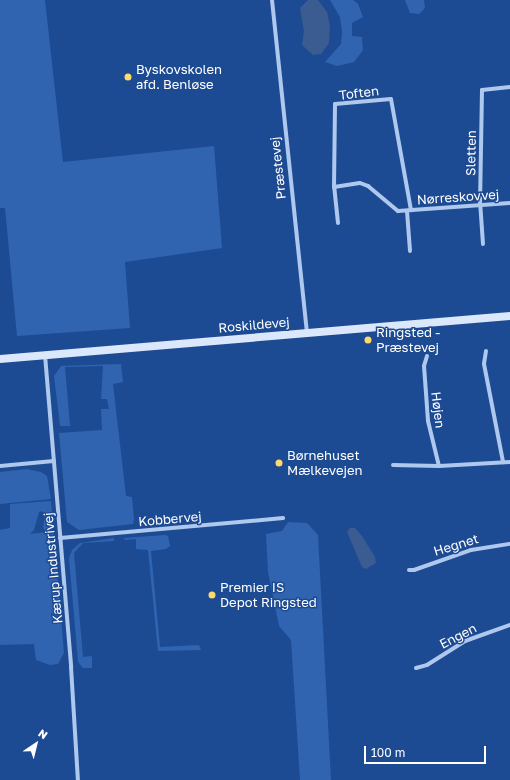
<!DOCTYPE html>
<html>
<head>
<meta charset="utf-8">
<style>
	body { margin:0 }
	#map { position:relative; width:510px; height:780px; overflow:hidden; background:#1d4b93; font-family:"Golos Text",sans-serif }
	div>[style] { position:absolute }
	[style*='--x'] { left:calc(var(--x)*1px); top:calc(var(--y)*1px); width:calc(var(--w)*1px); rotate:calc(var(--a)*1deg) }
	.green>* { inset:0; background:#3064b0 }
	.water>* { inset:0; background:#3b5c91 }
	.street>* { height:4px; margin:-2px; padding:0 2px; transform-origin:2px; border-radius:2px; background:#aec8ee }
	.secondary>* { height:8px; margin:-4px; padding:0 4px; transform-origin:4px; border-radius:4px; background:#dbe7fa }
	.dots>* { width:11px; height:11px; translate:-50% -50%; box-sizing:border-box; border:2px solid #1d4b93; border-radius:50% }
	span { translate:-50% -50%; white-space:nowrap; text-align:center; line-height:1.15; -webkit-text-stroke:3px #1d4b93; paint-order:stroke }
	.poi-label { font-size:13px; color:#fff }
	.left { translate:0 -50%; text-align:left }
	.street-label { font-size:13px; color:#fff }
	.north { position:absolute; left:16px; top:724px; width:40px; height:40px; -webkit-text-stroke:3px #1d4b93; paint-order:stroke; rotate:35deg; font-size:11px; font-weight:700; line-height:16px; text-align:center; color:#fff }
	.north::after { content:''; display:block; margin:auto; width:14px; height:18px; background:#fff; clip-path:polygon(50% 0,100% 100%,50% 72%,0 100%) }
	.scale { position:absolute; left:364px; top:746px; width:122px; height:18px; box-sizing:border-box; border:2px solid #fff; border-top:0; padding-left:5px; font-size:12px; line-height:14px; white-space:nowrap; color:#fff; -webkit-text-stroke:3px #1d4b93; paint-order:stroke }
</style>
</head>
<body>
<div id="map">
	<div class="green">
		<i style="clip-path:polygon(0 0,45px 0,63px 162px,214px 146px,222px 248px,125px 262px,130px 328px,17px 336px,5px 208px,0 208px)"></i>
		<i style="clip-path:polygon(330px 0,353px 0,358px 4px,363px 17px,352px 23px,352px 36px,362px 37px,363px 50px,354px 62px,337px 66px,325px 62px,341px 44px,342px 32px,340px 17px)"></i>
		<i style="clip-path:polygon(405px 0,424px 0,425px 8px,419px 14px,410px 13px)"></i>
		<i style="clip-path:polygon(121px 364px,123px 382px,113px 384px,126px 496px,132px 497px,134px 519px,133px 524px,79px 530px,67px 522px,59px 433px,102px 430px,101px 409px,109px 409px,107px 399px,101px 399px,103px 366px,65px 367px,70px 426px,60px 426px,54px 376px,61px 366px)"></i>
		<i style="clip-path:polygon(27px 469px,41px 472px,47px 476px,51px 499px,0 504px,0 472px)"></i>
		<i style="clip-path:polygon(evenodd,51px 501px,64px 653px,58px 664px,50px 665px,36px 660px,34px 644px,0 645px,0 530px,10px 528px,10px 504px,51px 501px,42px 511px,45px 514px,43px 528px,47px 532px,30px 534px,34px 530px,39px 512px,42px 511px)"></i>
		<i style="clip-path:polygon(288px 522px,307px 523px,318px 535px,331px 780px,300px 780px,291px 640px,279px 626px,268px 572px,266px 534px,282px 531px)"></i>
		<i style="clip-path:polygon(165px 535px,168px 536px,170px 546px,166px 549px,151px 551px,160px 647px,199px 645px,201px 650px,158px 651px,148px 550px,136px 549px,136px 539px,125px 540px,124px 538px)"></i>
		<i style="clip-path:polygon(114px 538px,114px 541px,83px 543px,74px 553px,83px 657px,92px 656px,92px 668px,83px 668px,78px 662px,69px 558px,72px 550px,80px 543px)"></i>
	</div>
	<div class="water">
		<i style="clip-path:polygon(308px 0,318px 0,327px 12px,330px 26px,329px 43px,321px 54px,313px 55px,302px 45px,304px 31px,300px 8px)"></i>
		<i style="clip-path:polygon(350px 528px,355px 528px,362px 536px,375px 557px,376px 563px,366px 569px,362px 567px,347px 532px)"></i>
	</div>
	<div class="street">
		<i style="--x:272;--y:0;--w:335;--a:84"></i>
		<i style="--x:334;--y:187;--w:26;--a:-9"></i>
		<i style="--x:360;--y:183;--w:9;--a:21"></i>
		<i style="--x:368;--y:186;--w:39;--a:40"></i>
		<i style="--x:398;--y:211;--w:112;--a:-4.1"></i>
		<i style="--x:407;--y:211;--w:40;--a:85.7"></i>
		<i style="--x:338;--y:223;--w:36;--a:-96"></i>
		<i style="--x:334;--y:187;--w:83;--a:-89.3"></i>
		<i style="--x:335;--y:104;--w:56;--a:-5.1"></i>
		<i style="--x:391;--y:99;--w:113;--a:79.8"></i>
		<i style="--x:483;--y:244;--w:39;--a:-94"></i>
		<i style="--x:480;--y:205;--w:115;--a:-89"></i>
		<i style="--x:482;--y:90;--w:28;--a:-6"></i>
		<i style="--x:486;--y:351;--w:13;--a:99"></i>
		<i style="--x:484;--y:364;--w:100;--a:79"></i>
		<i style="--x:45;--y:355;--w:313;--a:85.2"></i>
		<i style="--x:71;--y:667;--w:113;--a:86.5"></i>
		<i style="--x:427;--y:356;--w:10;--a:107"></i>
		<i style="--x:424;--y:366;--w:55;--a:85.8"></i>
		<i style="--x:428;--y:421;--w:46;--a:76.3"></i>
		<i style="--x:393;--y:465;--w:46;--a:1.2"></i>
		<i style="--x:439;--y:466;--w:71;--a:-3.2"></i>
		<i style="--x:0;--y:466;--w:54;--a:-5.3"></i>
		<i style="--x:60;--y:538;--w:224;--a:-5.1"></i>
		<i style="--x:409;--y:570;--w:5;--a:0"></i>
		<i style="--x:414;--y:570;--w:60;--a:-19.3"></i>
		<i style="--x:471;--y:550;--w:39;--a:-9"></i>
		<i style="--x:416;--y:668;--w:11;--a:-15"></i>
		<i style="--x:427;--y:665;--w:45;--a:-32.3"></i>
		<i style="--x:465;--y:641;--w:48;--a:-19.6"></i>
	</div>
	<div class="secondary">
		<i style="--x:0;--y:359;--w:512;--a:-4.82"></i>
	</div>
	<div class="dots">
		<i style="left:128px;top:77px;background:#feda6c"></i>
		<i style="left:368px;top:340px;background:#feda6c"></i>
		<i style="left:279px;top:463px;background:#feda6c"></i>
		<i style="left:212px;top:595px;background:#feda6c"></i>
	</div>
	<div class="poi-label">
		<span class="left" style="left:136px;top:77px">Byskovskolen<br>afd. Benløse</span>
		<span class="left" style="left:376px;top:340px">Ringsted -<br>Præstevej</span>
		<span class="left" style="left:287px;top:463px">Børnehuset<br>Mælkevejen</span>
		<span class="left" style="left:220px;top:595px">Premier IS<br>Depot Ringsted</span>
	</div>
	<div class="street-label">
		<span style="left:359px;top:93px;rotate:-7deg">Toften</span>
		<span style="left:471px;top:153px;rotate:-89deg">Sletten</span>
		<span style="left:278px;top:168px;rotate:-96deg">Præstevej</span>
		<span style="left:458px;top:197px;rotate:-4deg">Nørreskovvej</span>
		<span style="left:254px;top:325px;rotate:-5deg">Roskildevej</span>
		<span style="left:438px;top:410px;rotate:83deg">Højen</span>
		<span style="left:170px;top:519px;rotate:-5deg">Kobbervej</span>
		<span style="left:456px;top:545px;rotate:-17deg">Hegnet</span>
		<span style="left:53px;top:568px;rotate:-95deg">Kærup Industrivej</span>
		<span style="left:458px;top:636px;rotate:-27deg">Engen</span>
	</div>
	<div class="north">N</div>
	<div class="scale">100 m</div>
</div>
</body>
</html>
